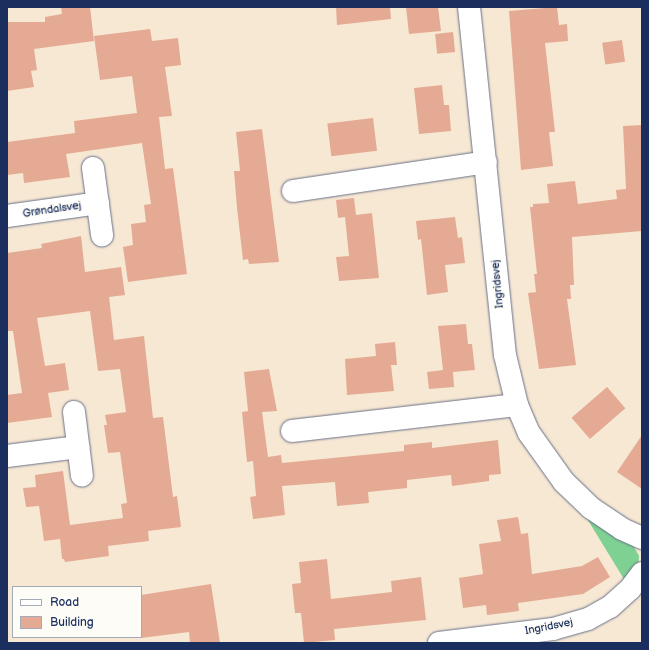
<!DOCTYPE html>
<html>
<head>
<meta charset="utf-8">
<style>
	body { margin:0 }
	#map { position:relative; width:649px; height:650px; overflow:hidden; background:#f7e8d4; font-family:"Balsamiq Sans",sans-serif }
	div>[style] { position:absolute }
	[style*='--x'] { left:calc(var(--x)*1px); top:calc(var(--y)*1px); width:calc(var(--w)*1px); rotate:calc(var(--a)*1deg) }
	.green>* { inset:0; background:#7fd193 }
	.building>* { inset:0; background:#e5aa93; transform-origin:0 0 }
	.roads { filter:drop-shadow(0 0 1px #687087) drop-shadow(0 0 1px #687087) }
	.minor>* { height:22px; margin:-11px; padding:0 11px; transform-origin:11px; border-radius:11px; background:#fff }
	span { translate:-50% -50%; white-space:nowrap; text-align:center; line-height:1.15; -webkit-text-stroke:3.5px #fdfcf7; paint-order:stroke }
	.street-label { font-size:11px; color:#1b2f5e }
	.frame { position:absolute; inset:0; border:8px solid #1b2f5e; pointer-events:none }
	.legend { position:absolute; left:12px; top:586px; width:130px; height:52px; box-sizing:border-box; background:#fdfcf7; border:1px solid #a3aaba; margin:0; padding:5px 7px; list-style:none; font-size:12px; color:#1b2f5e }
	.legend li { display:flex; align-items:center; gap:8px; height:20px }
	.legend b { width:20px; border:1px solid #a3aaba }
</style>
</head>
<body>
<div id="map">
	<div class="green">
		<i style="clip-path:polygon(586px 517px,634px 547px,639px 556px,638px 567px,627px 584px)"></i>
	</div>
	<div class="building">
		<i style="clip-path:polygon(61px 7px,90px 7px,94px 41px,34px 49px,37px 70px,31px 71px,34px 87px,7px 91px,7px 22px,45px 22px,45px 17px,62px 14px)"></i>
		<i style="clip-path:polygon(336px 7px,390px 7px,391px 19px,337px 25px)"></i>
		<i style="clip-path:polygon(406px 7px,438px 7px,441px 31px,409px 34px)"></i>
		<i style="clip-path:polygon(557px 7px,559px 25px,567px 24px,568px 41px,545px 43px,555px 132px,549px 132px,553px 166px,521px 170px,509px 11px)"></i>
		<i style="clip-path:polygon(150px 29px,152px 41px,178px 38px,181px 65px,165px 67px,172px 116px,159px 117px,165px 169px,173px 168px,187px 274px,128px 282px,123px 247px,133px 245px,131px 224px,146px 222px,144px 205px,151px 204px,142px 143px,66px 154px,70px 177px,24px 183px,23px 173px,7px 175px,7px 142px,75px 133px,74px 121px,137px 113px,132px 76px,100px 80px,94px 36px)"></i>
		<i style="left:453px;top:32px;width:20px;height:18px;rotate:84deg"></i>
		<i style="left:622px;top:40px;width:22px;height:20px;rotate:82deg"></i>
		<i style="clip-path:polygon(442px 85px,444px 105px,449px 105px,451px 131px,419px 134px,414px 88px)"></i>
		<i style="left:373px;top:118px;width:33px;height:46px;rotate:83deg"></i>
		<i style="clip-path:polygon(642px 125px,642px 231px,572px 237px,574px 285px,570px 285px,571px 299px,567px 299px,576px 365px,539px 369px,528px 293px,536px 292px,534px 274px,537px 274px,530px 207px,533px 207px,533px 204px,549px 203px,547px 184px,575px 181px,578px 204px,617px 199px,616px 190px,626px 189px,623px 126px)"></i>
		<i style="clip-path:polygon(262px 129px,279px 262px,249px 264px,248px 259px,243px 260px,237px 208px,234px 171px,240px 171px,236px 132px)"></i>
		<i style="clip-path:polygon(354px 198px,356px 215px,372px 213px,379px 278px,339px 281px,336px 257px,349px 256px,345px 217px,338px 218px,336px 200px)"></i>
		<i style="clip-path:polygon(455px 217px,458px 238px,462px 237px,465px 263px,445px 265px,448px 292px,427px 295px,421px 239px,418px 240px,416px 221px)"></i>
		<i style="clip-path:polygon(81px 236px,85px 272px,121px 267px,125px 295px,109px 297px,114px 340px,144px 336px,153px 418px,163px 417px,173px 497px,177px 496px,181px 527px,148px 531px,149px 541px,108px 546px,109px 556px,65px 562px,64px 559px,62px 559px,60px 539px,44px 541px,39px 506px,26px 507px,23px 488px,36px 487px,35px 475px,63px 471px,70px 525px,123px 518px,121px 504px,127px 503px,120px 452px,108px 453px,104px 425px,107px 425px,105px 415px,126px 412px,120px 369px,98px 371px,90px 311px,37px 318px,45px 366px,65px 363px,69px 390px,48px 393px,52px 417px,7px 423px,7px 395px,22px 393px,13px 331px,7px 331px,7px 253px,42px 248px,41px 244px)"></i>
		<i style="clip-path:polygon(466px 324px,468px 344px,472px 344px,475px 370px,453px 372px,454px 387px,429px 389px,427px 372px,443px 370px,438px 326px)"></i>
		<i style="clip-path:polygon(395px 342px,397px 365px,391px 365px,394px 391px,347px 395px,345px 359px,376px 356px,375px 344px)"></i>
		<i style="clip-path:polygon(269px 369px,277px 411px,262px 412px,268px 457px,281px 455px,282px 463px,404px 451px,404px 445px,432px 442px,432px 448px,498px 440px,501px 474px,489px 475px,489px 481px,452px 486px,451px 475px,407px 480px,407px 488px,368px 492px,369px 503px,337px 506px,335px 482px,282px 486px,285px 515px,253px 519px,250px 497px,256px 496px,253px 461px,247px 462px,242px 412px,248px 411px,244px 372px)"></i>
		<i style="left:607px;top:387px;width:28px;height:47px;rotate:49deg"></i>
		<i style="clip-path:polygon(642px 435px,642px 489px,617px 472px)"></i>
		<i style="clip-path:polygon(518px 517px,521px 534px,528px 533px,532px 574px,582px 566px,598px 557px,610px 577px,583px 594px,518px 603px,519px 611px,487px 615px,486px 605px,463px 608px,459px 578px,483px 574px,479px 544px,501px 541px,497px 520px)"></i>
		<i style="clip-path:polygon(327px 559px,331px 599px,392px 592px,391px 581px,421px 577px,426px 620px,334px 629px,335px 640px,304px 643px,301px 613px,295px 613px,292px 584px,301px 583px,299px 562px)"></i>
		<i style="clip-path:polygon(211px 584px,220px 643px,190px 643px,189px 632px,141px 638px,141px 595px)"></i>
	</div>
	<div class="roads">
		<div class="minor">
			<i style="--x:469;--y:7;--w:350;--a:84.1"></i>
			<i style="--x:505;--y:355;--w:51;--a:76.5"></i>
			<i style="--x:517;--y:405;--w:30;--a:67"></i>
			<i style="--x:529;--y:433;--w:60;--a:54.5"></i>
			<i style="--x:564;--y:482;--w:37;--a:44"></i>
			<i style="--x:591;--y:508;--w:37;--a:34"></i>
			<i style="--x:622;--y:529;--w:22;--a:24"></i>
			<i style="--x:93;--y:168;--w:68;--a:82.3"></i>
			<i style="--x:293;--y:191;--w:195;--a:-8.5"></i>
			<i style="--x:7;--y:216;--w:92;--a:-8.1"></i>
			<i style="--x:74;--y:412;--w:64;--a:82.9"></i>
			<i style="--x:292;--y:431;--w:226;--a:-6.6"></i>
			<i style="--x:7;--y:456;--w:72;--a:-7.2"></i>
			<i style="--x:439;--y:643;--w:115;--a:-7"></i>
			<i style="--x:553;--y:629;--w:36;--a:-16"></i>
			<i style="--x:588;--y:619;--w:25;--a:-29"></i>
			<i style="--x:610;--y:607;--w:27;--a:-42"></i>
			<i style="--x:630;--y:589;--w:20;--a:-53"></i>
		</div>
	</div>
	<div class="street-label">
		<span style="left:52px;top:210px;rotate:-8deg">Grøndalsvej</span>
		<span style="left:498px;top:284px;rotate:-95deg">Ingridsvej</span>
		<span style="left:549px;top:627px;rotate:-11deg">Ingridsvej</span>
	</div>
	<div class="frame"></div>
	<ul class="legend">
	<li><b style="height:5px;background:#fff"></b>Road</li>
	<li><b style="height:11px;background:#e5aa93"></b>Building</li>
	</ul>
</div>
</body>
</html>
